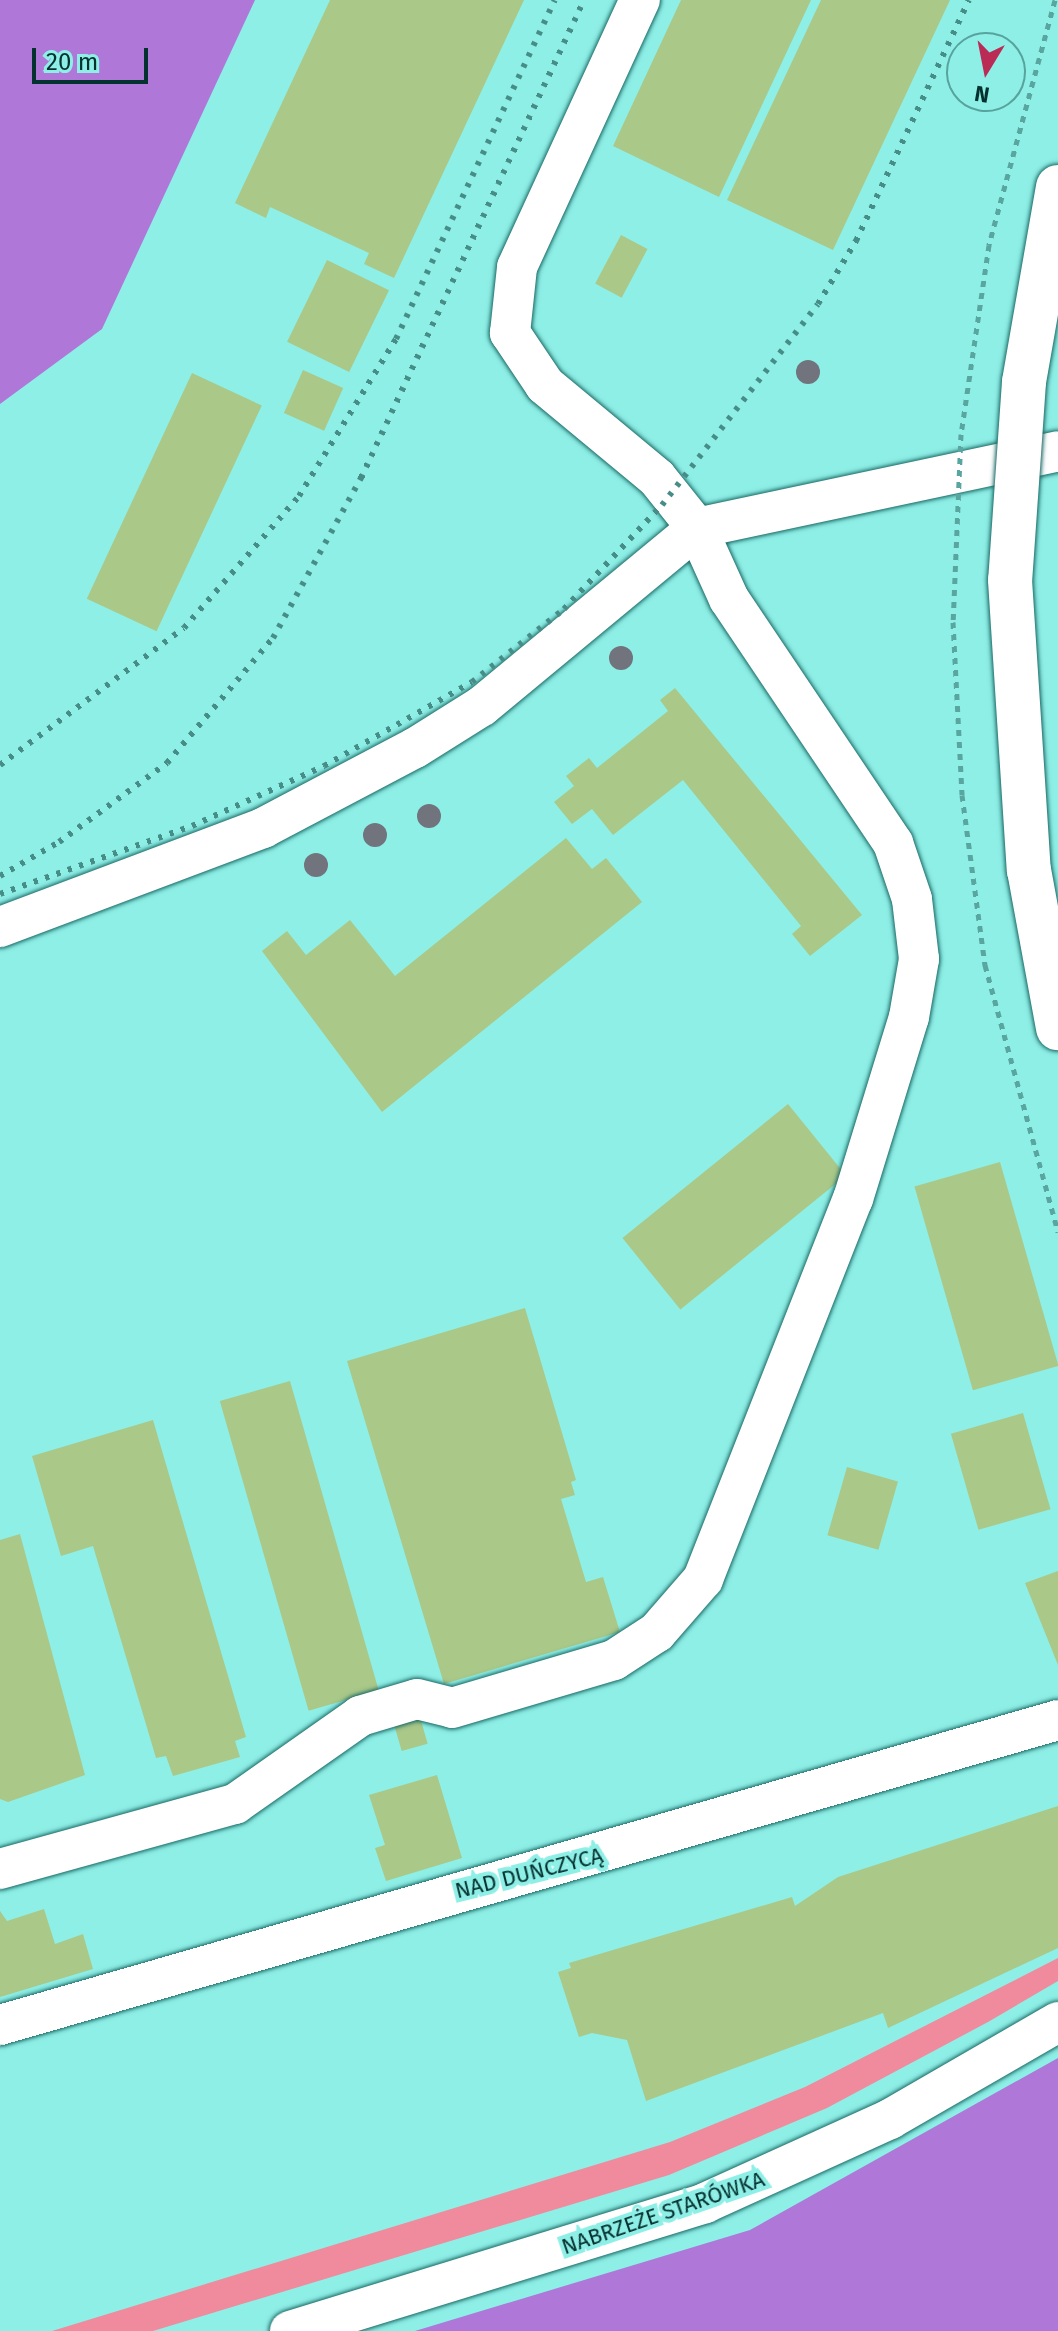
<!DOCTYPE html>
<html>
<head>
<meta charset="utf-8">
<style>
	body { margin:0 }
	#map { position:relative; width:1058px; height:2331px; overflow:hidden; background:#8eefe7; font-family:"Fira Sans",sans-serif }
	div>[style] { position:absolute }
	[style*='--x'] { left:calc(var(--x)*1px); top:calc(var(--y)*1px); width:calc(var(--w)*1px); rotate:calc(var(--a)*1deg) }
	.green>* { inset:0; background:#f08b9d }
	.water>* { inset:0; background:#ae77d8 }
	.building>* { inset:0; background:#aac888; transform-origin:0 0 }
	.roads { filter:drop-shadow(0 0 2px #196964) drop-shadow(0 0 2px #196964) }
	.minor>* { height:40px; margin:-20px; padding:0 20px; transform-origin:20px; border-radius:20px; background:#fff }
	.rail>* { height:6px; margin-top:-3px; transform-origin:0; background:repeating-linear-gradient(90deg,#468c87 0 4px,transparent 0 12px) }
	.path-bridge>* { height:5px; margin-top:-2.5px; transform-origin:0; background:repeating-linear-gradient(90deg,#59a59f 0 6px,transparent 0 12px) }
	.bridges { filter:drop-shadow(0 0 2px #196964) drop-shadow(0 0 2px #196964) }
	.major-bridge>* { height:44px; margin:-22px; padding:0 22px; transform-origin:22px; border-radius:22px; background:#fff }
	.trees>* { width:24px; height:24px; margin:-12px; border-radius:50%; background:#71747c }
	span { translate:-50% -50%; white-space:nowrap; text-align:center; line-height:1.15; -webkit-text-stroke:8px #8eefe7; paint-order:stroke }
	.street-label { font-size:22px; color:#05322f }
	.north { position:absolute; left:946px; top:32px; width:80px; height:80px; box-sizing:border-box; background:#8eefe7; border:2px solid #57a39d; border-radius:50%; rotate:190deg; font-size:22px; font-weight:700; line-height:32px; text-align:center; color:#05322f }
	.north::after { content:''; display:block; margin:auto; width:28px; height:36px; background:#ba2b55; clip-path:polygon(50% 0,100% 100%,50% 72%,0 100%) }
	.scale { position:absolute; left:32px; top:48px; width:116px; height:36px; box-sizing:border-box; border:4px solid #05322f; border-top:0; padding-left:10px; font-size:24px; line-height:28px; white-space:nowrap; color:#05322f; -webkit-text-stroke:6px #8eefe7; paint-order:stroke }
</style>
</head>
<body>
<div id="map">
	<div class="green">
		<i style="clip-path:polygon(1058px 1958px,1058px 1981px,988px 2022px,827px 2108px,669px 2175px,153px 2331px,52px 2331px,670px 2142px,805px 2087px)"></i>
	</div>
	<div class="water">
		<i style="clip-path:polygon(0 0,255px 0,102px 329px,0 404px)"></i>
		<i style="clip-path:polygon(1058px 2058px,1058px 2331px,415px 2331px,750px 2230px)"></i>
	</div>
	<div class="building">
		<i style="clip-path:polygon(330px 0,524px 0,394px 278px,364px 264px,369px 253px,270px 207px,266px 218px,235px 203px)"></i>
		<i style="clip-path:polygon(681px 0,811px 0,719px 197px,613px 146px)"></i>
		<i style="clip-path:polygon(821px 0,950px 0,833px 250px,727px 200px)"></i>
		<i style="left:621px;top:235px;width:30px;height:55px;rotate:28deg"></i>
		<i style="left:327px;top:260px;width:69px;height:91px;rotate:26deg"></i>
		<i style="left:303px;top:370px;width:44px;height:47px;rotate:24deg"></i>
		<i style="left:192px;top:373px;width:77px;height:249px;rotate:25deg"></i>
		<i style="clip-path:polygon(675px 688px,862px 915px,810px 956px,792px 934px,801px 926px,683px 780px,613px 835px,592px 809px,572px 824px,554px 802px,574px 786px,566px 776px,589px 758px,597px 768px,668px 711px,660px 700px)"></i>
		<i style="clip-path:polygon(566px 838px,592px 869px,606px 858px,642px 902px,382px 1112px,262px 951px,287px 931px,306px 955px,350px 920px,395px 976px)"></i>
		<i style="left:788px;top:1104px;width:92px;height:213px;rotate:51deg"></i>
		<i style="left:1000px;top:1162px;width:212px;height:89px;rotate:74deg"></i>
		<i style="clip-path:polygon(525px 1308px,576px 1480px,571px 1482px,575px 1495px,561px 1499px,586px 1582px,603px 1577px,620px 1632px,444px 1684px,347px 1361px)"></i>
		<i style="left:290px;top:1381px;width:322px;height:73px;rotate:74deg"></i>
		<i style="left:1023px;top:1413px;width:100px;height:75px;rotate:74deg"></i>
		<i style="clip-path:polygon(153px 1420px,246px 1737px,235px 1741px,240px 1757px,173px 1776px,166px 1756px,156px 1758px,93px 1546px,61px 1556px,32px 1456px)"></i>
		<i style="left:847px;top:1467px;width:53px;height:71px;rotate:16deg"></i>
		<i style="clip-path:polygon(20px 1534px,85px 1775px,8px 1802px,0 1799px,0 1540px)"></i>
		<i style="clip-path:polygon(1058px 1571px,1058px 1665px,1025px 1583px)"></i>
		<i style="left:418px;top:1710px;width:35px;height:27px;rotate:74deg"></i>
		<i style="clip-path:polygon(437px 1775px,462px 1858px,386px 1881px,375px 1848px,385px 1845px,369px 1795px)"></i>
		<i style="clip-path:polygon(1058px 1806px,1058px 1948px,888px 2028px,883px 2013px,646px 2101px,627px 2040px,592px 2033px,579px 2037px,558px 1972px,571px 1968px,569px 1963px,792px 1897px,795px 1906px,838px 1877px)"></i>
		<i style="clip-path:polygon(44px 1909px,55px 1944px,83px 1934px,93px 1969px,0 1997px,0 1911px,7px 1921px)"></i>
	</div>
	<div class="roads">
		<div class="minor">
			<i style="--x:0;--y:927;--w:281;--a:-20.6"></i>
			<i style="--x:263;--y:828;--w:172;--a:-27.8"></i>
			<i style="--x:415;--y:748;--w:79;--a:-32.1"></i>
			<i style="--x:482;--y:706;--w:279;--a:-39.6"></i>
			<i style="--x:697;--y:528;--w:369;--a:-12"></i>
			<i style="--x:0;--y:1869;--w:244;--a:-15.5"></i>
			<i style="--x:235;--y:1804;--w:153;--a:-35.1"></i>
			<i style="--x:360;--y:1716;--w:59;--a:-16.6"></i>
			<i style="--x:417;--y:1699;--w:36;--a:14"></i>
			<i style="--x:452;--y:1708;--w:169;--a:-16.5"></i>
			<i style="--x:614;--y:1660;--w:51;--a:-33.1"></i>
			<i style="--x:657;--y:1632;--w:70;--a:-49"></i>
			<i style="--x:703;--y:1579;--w:409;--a:-68.5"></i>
			<i style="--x:853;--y:1199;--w:190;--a:-72.9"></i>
			<i style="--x:909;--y:1017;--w:59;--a:-80.2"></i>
			<i style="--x:919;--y:959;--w:60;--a:-96.7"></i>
			<i style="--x:912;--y:899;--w:59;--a:-108.7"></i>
			<i style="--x:893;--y:843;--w:294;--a:-123.9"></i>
			<i style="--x:729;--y:599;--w:78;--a:-114.3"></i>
			<i style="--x:697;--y:528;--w:64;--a:-128.7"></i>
			<i style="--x:657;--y:478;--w:146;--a:-140.3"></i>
			<i style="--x:545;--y:385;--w:63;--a:-123.9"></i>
			<i style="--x:510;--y:333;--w:66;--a:-83.9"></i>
			<i style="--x:517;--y:267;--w:294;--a:-65.3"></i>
			<i style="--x:0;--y:2025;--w:1101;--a:-16.08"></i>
			<i style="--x:290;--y:2331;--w:434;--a:-17.1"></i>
			<i style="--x:705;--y:2203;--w:203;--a:-24.4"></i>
			<i style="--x:890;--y:2119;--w:194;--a:-30"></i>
		</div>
	</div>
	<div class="rail">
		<i style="--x:0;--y:765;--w:229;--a:-36.7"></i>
		<i style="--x:184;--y:628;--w:175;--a:-48.9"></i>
		<i style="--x:299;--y:496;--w:185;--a:-58.3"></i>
		<i style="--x:396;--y:339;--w:374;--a:-64.9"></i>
		<i style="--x:0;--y:876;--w:68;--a:-30"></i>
		<i style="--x:59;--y:842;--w:134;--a:-36.2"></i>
		<i style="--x:167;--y:763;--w:164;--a:-49.7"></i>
		<i style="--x:273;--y:638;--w:183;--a:-61.2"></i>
		<i style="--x:361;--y:478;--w:527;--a:-64.99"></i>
		<i style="--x:0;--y:894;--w:204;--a:-19.5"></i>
		<i style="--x:192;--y:826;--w:145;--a:-24.4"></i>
		<i style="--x:324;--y:766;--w:170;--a:-29.6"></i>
		<i style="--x:472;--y:682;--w:117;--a:-38.4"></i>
		<i style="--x:564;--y:609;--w:143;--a:-46.7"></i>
		<i style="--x:662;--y:505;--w:254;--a:-52.2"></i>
		<i style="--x:818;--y:304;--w:74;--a:-58.9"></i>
		<i style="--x:856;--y:241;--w:266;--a:-64.9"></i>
	</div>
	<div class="path-bridge">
		<i style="--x:1055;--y:0;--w:254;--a:105.1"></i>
		<i style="--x:989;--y:245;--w:191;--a:98.4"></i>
		<i style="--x:961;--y:434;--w:188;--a:92.4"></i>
		<i style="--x:953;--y:622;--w:173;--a:87"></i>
		<i style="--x:962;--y:795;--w:172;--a:82.3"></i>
		<i style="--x:985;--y:965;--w:277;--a:74.7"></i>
	</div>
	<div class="bridges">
		<div class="major-bridge">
			<i style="--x:1058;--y:187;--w:198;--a:99.9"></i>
			<i style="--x:1024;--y:382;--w:198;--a:94"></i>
			<i style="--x:1010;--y:580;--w:291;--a:86.3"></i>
			<i style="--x:1029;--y:870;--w:161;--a:79.6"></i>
		</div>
	</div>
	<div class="trees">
		<i style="left:808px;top:372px"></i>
		<i style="left:621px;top:658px"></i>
		<i style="left:429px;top:816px"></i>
		<i style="left:375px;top:835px"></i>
		<i style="left:316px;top:865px"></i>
	</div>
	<div class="street-label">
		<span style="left:529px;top:1873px;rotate:-14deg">NAD DUŃCZYCĄ</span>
		<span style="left:663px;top:2213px;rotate:-19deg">NABRZEŻE STARÓWKA</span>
	</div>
	<div class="north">N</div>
	<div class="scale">20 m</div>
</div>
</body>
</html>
